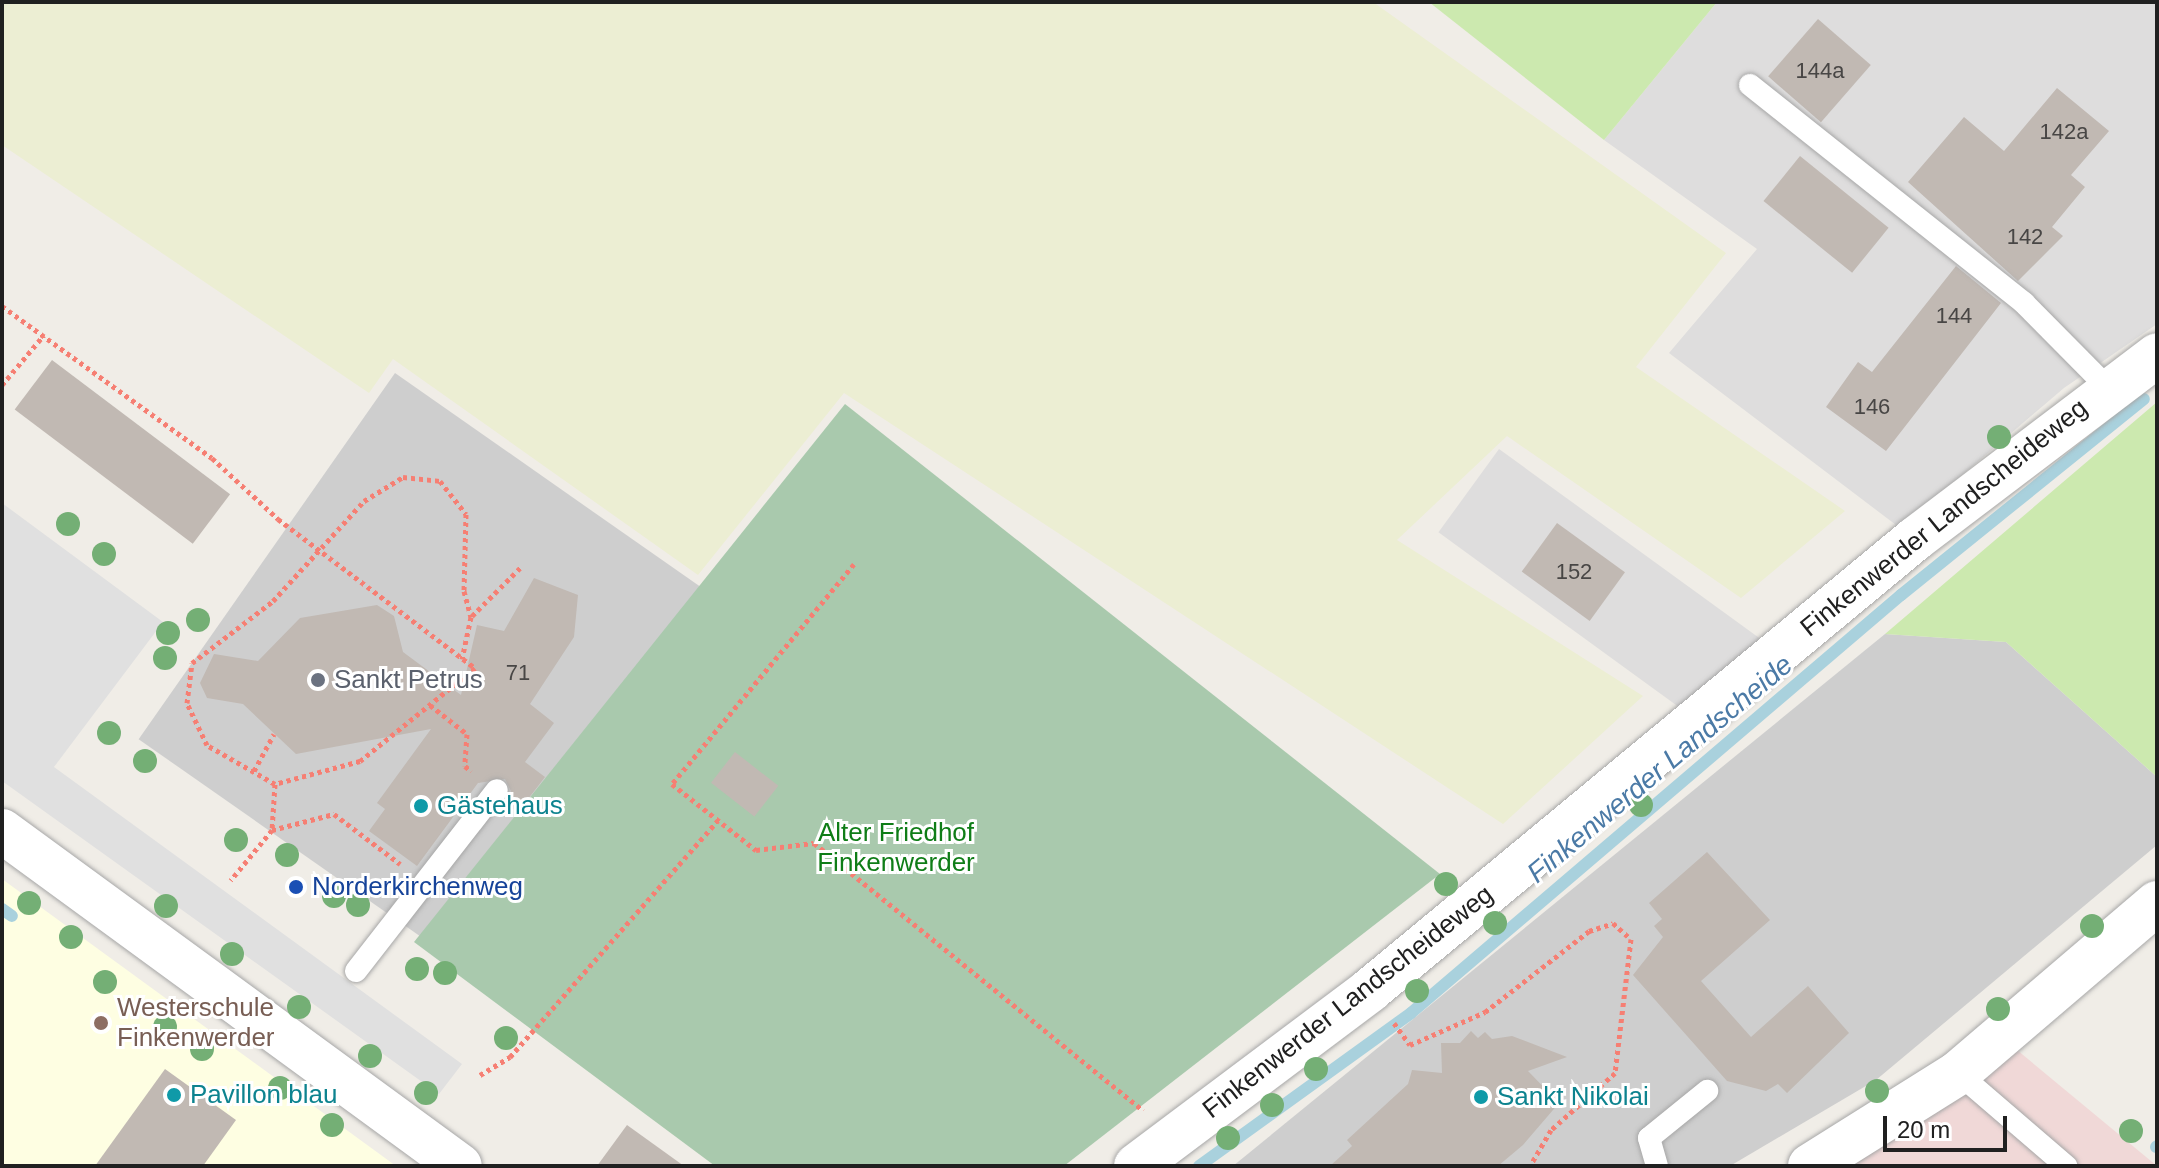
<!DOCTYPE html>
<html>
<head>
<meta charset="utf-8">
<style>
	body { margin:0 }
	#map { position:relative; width:2159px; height:1168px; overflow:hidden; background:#f0ede7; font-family:Helvetica,sans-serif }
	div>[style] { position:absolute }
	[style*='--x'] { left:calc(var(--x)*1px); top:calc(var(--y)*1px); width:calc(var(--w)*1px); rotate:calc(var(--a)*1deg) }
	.residential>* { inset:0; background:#dedddd; transform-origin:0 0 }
	.commercial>* { inset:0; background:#f0d8d7 }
	.education>* { inset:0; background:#fefee2 }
	.religious>* { inset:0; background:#cecece; transform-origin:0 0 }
	.farmland>* { inset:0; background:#eceed3 }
	.grass>* { inset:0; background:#cce9af }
	.cemetery>* { inset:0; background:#a9c9ad }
	.parking>* { inset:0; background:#e0e0e0 }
	.stream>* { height:12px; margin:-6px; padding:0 6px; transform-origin:6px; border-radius:6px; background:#a9d1dd }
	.building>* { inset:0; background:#c1b9b3; transform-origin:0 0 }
	.path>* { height:5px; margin-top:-2.5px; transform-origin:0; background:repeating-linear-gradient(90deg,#f67f73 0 4px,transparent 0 8px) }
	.roads { filter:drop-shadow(0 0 2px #a7a7a7) drop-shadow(0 0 2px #a7a7a7) }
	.service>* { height:22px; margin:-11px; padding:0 11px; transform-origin:11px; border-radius:11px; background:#fff }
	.minor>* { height:44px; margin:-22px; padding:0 22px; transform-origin:22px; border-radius:22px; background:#fff }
	.trees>* { width:24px; height:24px; margin:-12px; border-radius:50%; background:#74af75 }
	.dots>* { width:22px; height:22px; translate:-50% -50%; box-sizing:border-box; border:4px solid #fff; border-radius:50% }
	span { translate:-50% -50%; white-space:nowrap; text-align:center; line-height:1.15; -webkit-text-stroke:6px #fff; paint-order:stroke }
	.number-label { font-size:22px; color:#484645 }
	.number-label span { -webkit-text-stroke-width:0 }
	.street-label { font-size:26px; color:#202020 }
	.worship-label { font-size:26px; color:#5b616d }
	.left { translate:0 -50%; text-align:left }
	.culture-label { font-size:26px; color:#0d838f }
	.park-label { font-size:26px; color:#0f7d17 }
	.transit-label { font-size:26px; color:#164399 }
	.education-label { font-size:26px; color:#785e54 }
	.water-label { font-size:28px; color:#4b7aa6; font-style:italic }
	.frame { position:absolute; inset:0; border:4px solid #202020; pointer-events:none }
	.scale { position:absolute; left:1883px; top:1116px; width:124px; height:36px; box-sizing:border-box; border:4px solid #202020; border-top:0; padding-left:10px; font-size:24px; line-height:28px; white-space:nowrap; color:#202020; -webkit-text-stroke:6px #fff; paint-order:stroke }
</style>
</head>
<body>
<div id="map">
	<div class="residential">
		<i style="clip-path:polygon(1717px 2px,2157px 2px,2157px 324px,2064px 388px,1900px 528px,1669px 353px,1757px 249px,1604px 140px)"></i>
		<i style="left:1499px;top:449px;width:326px;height:103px;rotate:36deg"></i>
	</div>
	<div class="commercial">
		<i style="clip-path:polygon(2011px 1045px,2157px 1166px,1844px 1166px)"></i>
	</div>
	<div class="education">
		<i style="clip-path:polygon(2px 879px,396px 1166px,2px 1166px)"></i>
	</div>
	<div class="religious">
		<i style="left:395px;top:373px;width:372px;height:447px;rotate:35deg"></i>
		<i style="clip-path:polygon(1885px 634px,2006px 642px,2157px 777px,2157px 845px,1876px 1080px,1730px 1166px,1233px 1166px)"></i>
	</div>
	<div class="farmland">
		<i style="clip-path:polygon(2px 2px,1373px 2px,1726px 253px,1636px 367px,1845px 511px,1741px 598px,1507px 436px,1397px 540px,1643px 696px,1503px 824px,844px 393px,698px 575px,393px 359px,369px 393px,2px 145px)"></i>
	</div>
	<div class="grass">
		<i style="clip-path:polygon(1429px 2px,1717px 2px,1604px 140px)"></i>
		<i style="clip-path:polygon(2157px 402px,2157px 777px,2006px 642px,1885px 634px)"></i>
	</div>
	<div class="cemetery">
		<i style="clip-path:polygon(845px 404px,1440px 874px,1064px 1166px,715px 1166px,414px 942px)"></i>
	</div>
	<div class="parking">
		<i style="clip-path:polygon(2px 503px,163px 622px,54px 767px,462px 1064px,439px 1094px,2px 781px)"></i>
	</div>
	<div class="stream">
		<i style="--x:2;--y:909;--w:12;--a:35"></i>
		<i style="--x:2156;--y:1147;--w:1;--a:-45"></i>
		<i style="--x:1199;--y:1166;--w:261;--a:-35.8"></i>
		<i style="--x:1411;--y:1013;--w:644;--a:-40.47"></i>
		<i style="--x:1901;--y:595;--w:312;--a:-38.9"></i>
	</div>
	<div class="building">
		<i style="left:1818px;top:19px;width:70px;height:76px;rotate:41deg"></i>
		<i style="clip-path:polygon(2057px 88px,2109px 131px,2071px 175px,2085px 187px,2052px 227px,2063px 236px,2018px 281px,1908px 182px,1964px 117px,2004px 151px)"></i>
		<i style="left:1800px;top:156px;width:114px;height:58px;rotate:39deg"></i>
		<i style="clip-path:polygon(1956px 266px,2001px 303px,1886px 451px,1826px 407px,1858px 362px,1872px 372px)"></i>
		<i style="left:52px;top:360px;width:223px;height:62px;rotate:37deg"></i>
		<i style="left:1557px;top:523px;width:84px;height:60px;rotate:36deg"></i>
		<i style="clip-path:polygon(534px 578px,578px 595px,574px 637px,530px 704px,554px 723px,525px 762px,545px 777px,518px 812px,505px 803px,511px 791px,505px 779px,478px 783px,417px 866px,369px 831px,385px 809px,377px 803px,431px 729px,296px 754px,243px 704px,207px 698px,200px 683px,214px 654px,258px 661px,300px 618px,377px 605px,394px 616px,403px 652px,461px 695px,477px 625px,504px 631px)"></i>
		<i style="left:735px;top:752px;width:55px;height:39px;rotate:38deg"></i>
		<i style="clip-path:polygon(1707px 852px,1770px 920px,1701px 981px,1751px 1037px,1808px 986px,1849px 1033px,1787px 1093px,1778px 1084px,1766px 1091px,1727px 1081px,1633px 975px,1663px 937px,1654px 926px,1662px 919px,1649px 903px)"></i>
		<i style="clip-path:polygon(1471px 1031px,1478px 1038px,1485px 1032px,1492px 1039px,1512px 1036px,1567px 1057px,1528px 1071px,1559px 1103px,1523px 1145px,1498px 1166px,1330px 1166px,1352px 1146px,1347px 1140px,1408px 1084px,1412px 1070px,1442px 1073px,1441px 1043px,1460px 1043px)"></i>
		<i style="clip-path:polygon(165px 1069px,236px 1120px,203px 1166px,95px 1166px)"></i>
		<i style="clip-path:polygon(627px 1125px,684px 1166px,597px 1166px)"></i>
	</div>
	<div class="path">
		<i style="--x:2;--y:306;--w:259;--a:35.9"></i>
		<i style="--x:212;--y:458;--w:90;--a:42.7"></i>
		<i style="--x:278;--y:519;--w:247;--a:37.1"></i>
		<i style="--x:475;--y:668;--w:148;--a:141"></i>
		<i style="--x:360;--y:761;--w:88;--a:164.9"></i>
		<i style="--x:275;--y:784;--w:46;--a:93.7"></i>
		<i style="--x:272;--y:830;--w:65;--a:129.4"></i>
		<i style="--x:2;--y:385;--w:65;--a:-50"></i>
		<i style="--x:854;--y:564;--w:286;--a:129.6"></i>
		<i style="--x:672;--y:784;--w:107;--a:38.2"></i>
		<i style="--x:756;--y:850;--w:58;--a:-6.9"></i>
		<i style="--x:814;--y:843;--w:424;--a:39.1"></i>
		<i style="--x:472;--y:616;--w:71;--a:-45"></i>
		<i style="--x:430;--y:705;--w:47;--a:38.1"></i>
		<i style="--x:467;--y:734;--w:32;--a:94"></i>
		<i style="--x:465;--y:766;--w:8;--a:40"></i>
		<i style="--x:254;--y:771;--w:42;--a:-61.6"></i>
		<i style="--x:275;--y:784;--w:78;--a:-150.2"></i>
		<i style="--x:207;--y:745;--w:47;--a:-115.5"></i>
		<i style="--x:187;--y:703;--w:40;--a:-82.9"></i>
		<i style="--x:192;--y:663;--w:102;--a:-37.4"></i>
		<i style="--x:273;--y:601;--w:135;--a:-47.7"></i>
		<i style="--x:364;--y:501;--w:46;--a:-31.6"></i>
		<i style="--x:403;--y:477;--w:37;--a:6"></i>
		<i style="--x:440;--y:481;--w:42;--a:51.8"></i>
		<i style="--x:466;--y:514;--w:77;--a:91.5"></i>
		<i style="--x:464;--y:591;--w:27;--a:75"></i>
		<i style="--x:471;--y:617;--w:43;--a:102.1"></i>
		<i style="--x:272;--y:830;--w:64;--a:-14.5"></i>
		<i style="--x:334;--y:814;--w:83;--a:37.1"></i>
		<i style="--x:1394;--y:1023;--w:27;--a:54"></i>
		<i style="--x:1410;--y:1045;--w:82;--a:-23.7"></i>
		<i style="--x:1485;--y:1012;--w:132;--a:-37.9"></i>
		<i style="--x:1589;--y:931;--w:25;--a:-18"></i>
		<i style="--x:1613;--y:923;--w:24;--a:42"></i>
		<i style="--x:1631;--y:939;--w:135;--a:96.8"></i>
		<i style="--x:1615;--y:1073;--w:86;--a:138.3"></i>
		<i style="--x:1551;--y:1130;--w:42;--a:120.3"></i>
		<i style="--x:480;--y:1075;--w:35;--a:-31"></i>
		<i style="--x:510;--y:1057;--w:315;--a:-48.7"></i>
	</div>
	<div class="roads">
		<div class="service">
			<i style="--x:1750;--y:85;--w:350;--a:38.5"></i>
			<i style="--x:2024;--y:303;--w:118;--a:45.3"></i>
			<i style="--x:356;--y:971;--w:229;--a:-52.1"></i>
			<i style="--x:1958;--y:1073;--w:143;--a:40.7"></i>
			<i style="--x:1657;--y:1166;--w:29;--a:-106"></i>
			<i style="--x:1649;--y:1138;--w:75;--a:-39"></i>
		</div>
		<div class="minor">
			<i style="--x:2;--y:831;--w:567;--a:36.18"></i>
			<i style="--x:1136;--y:1166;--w:293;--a:-36.9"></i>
			<i style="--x:1370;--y:990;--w:707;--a:-39.61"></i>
			<i style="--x:1915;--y:539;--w:304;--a:-37.2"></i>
			<i style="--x:1810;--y:1166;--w:175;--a:-32.1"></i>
			<i style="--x:1958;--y:1073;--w:262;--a:-40.5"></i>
		</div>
	</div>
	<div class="trees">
		<i style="left:1999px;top:437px"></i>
		<i style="left:68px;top:524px"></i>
		<i style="left:104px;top:554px"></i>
		<i style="left:198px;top:620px"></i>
		<i style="left:168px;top:633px"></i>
		<i style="left:165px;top:658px"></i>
		<i style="left:109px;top:733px"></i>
		<i style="left:145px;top:761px"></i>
		<i style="left:1641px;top:805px"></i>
		<i style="left:236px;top:840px"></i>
		<i style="left:287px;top:855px"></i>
		<i style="left:1446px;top:884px"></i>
		<i style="left:334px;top:896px"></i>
		<i style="left:29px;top:903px"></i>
		<i style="left:358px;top:905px"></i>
		<i style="left:166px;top:906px"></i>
		<i style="left:1495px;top:923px"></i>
		<i style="left:2092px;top:926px"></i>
		<i style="left:71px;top:937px"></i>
		<i style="left:232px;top:954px"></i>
		<i style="left:417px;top:969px"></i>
		<i style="left:445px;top:973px"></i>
		<i style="left:105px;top:982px"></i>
		<i style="left:1417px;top:991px"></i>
		<i style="left:299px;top:1007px"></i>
		<i style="left:1998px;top:1009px"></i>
		<i style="left:165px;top:1027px"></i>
		<i style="left:506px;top:1038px"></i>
		<i style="left:202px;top:1049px"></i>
		<i style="left:370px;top:1056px"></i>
		<i style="left:1316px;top:1069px"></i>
		<i style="left:280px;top:1088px"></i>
		<i style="left:1877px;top:1091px"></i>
		<i style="left:426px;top:1093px"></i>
		<i style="left:1272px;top:1105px"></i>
		<i style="left:332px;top:1125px"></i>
		<i style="left:2131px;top:1131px"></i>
		<i style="left:1228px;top:1138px"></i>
	</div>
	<div class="dots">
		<i style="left:318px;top:680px;background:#6b7280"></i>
		<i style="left:421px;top:806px;background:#0f9aa8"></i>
		<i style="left:296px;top:887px;background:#1a4fb4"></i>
		<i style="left:101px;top:1023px;background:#8d6e63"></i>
		<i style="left:174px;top:1095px;background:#0f9aa8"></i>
		<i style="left:1481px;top:1097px;background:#0f9aa8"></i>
	</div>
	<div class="number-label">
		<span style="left:1820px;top:71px">144a</span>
		<span style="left:2064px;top:132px">142a</span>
		<span style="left:2025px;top:237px">142</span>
		<span style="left:1954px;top:316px">144</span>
		<span style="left:1872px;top:407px">146</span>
		<span style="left:1574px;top:572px">152</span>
		<span style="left:518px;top:673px">71</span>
	</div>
	<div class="street-label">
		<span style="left:1944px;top:518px;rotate:-39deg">Finkenwerder Landscheideweg</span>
		<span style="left:1348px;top:1002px;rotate:-38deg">Finkenwerder Landscheideweg</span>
	</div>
	<div class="worship-label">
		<span class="left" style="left:334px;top:680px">Sankt Petrus</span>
	</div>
	<div class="culture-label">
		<span class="left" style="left:437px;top:806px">Gästehaus</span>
		<span class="left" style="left:190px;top:1095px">Pavillon blau</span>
		<span class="left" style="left:1497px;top:1097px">Sankt Nikolai</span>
	</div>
	<div class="park-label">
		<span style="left:896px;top:848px">Alter Friedhof<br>Finkenwerder</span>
	</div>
	<div class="transit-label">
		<span class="left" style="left:312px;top:887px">Norderkirchenweg</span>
	</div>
	<div class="education-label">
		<span class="left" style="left:117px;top:1023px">Westerschule<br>Finkenwerder</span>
	</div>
	<div class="water-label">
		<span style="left:1660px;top:769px;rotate:-40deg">Finkenwerder Landscheide</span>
	</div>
	<div class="frame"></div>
	<div class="scale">20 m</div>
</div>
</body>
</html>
